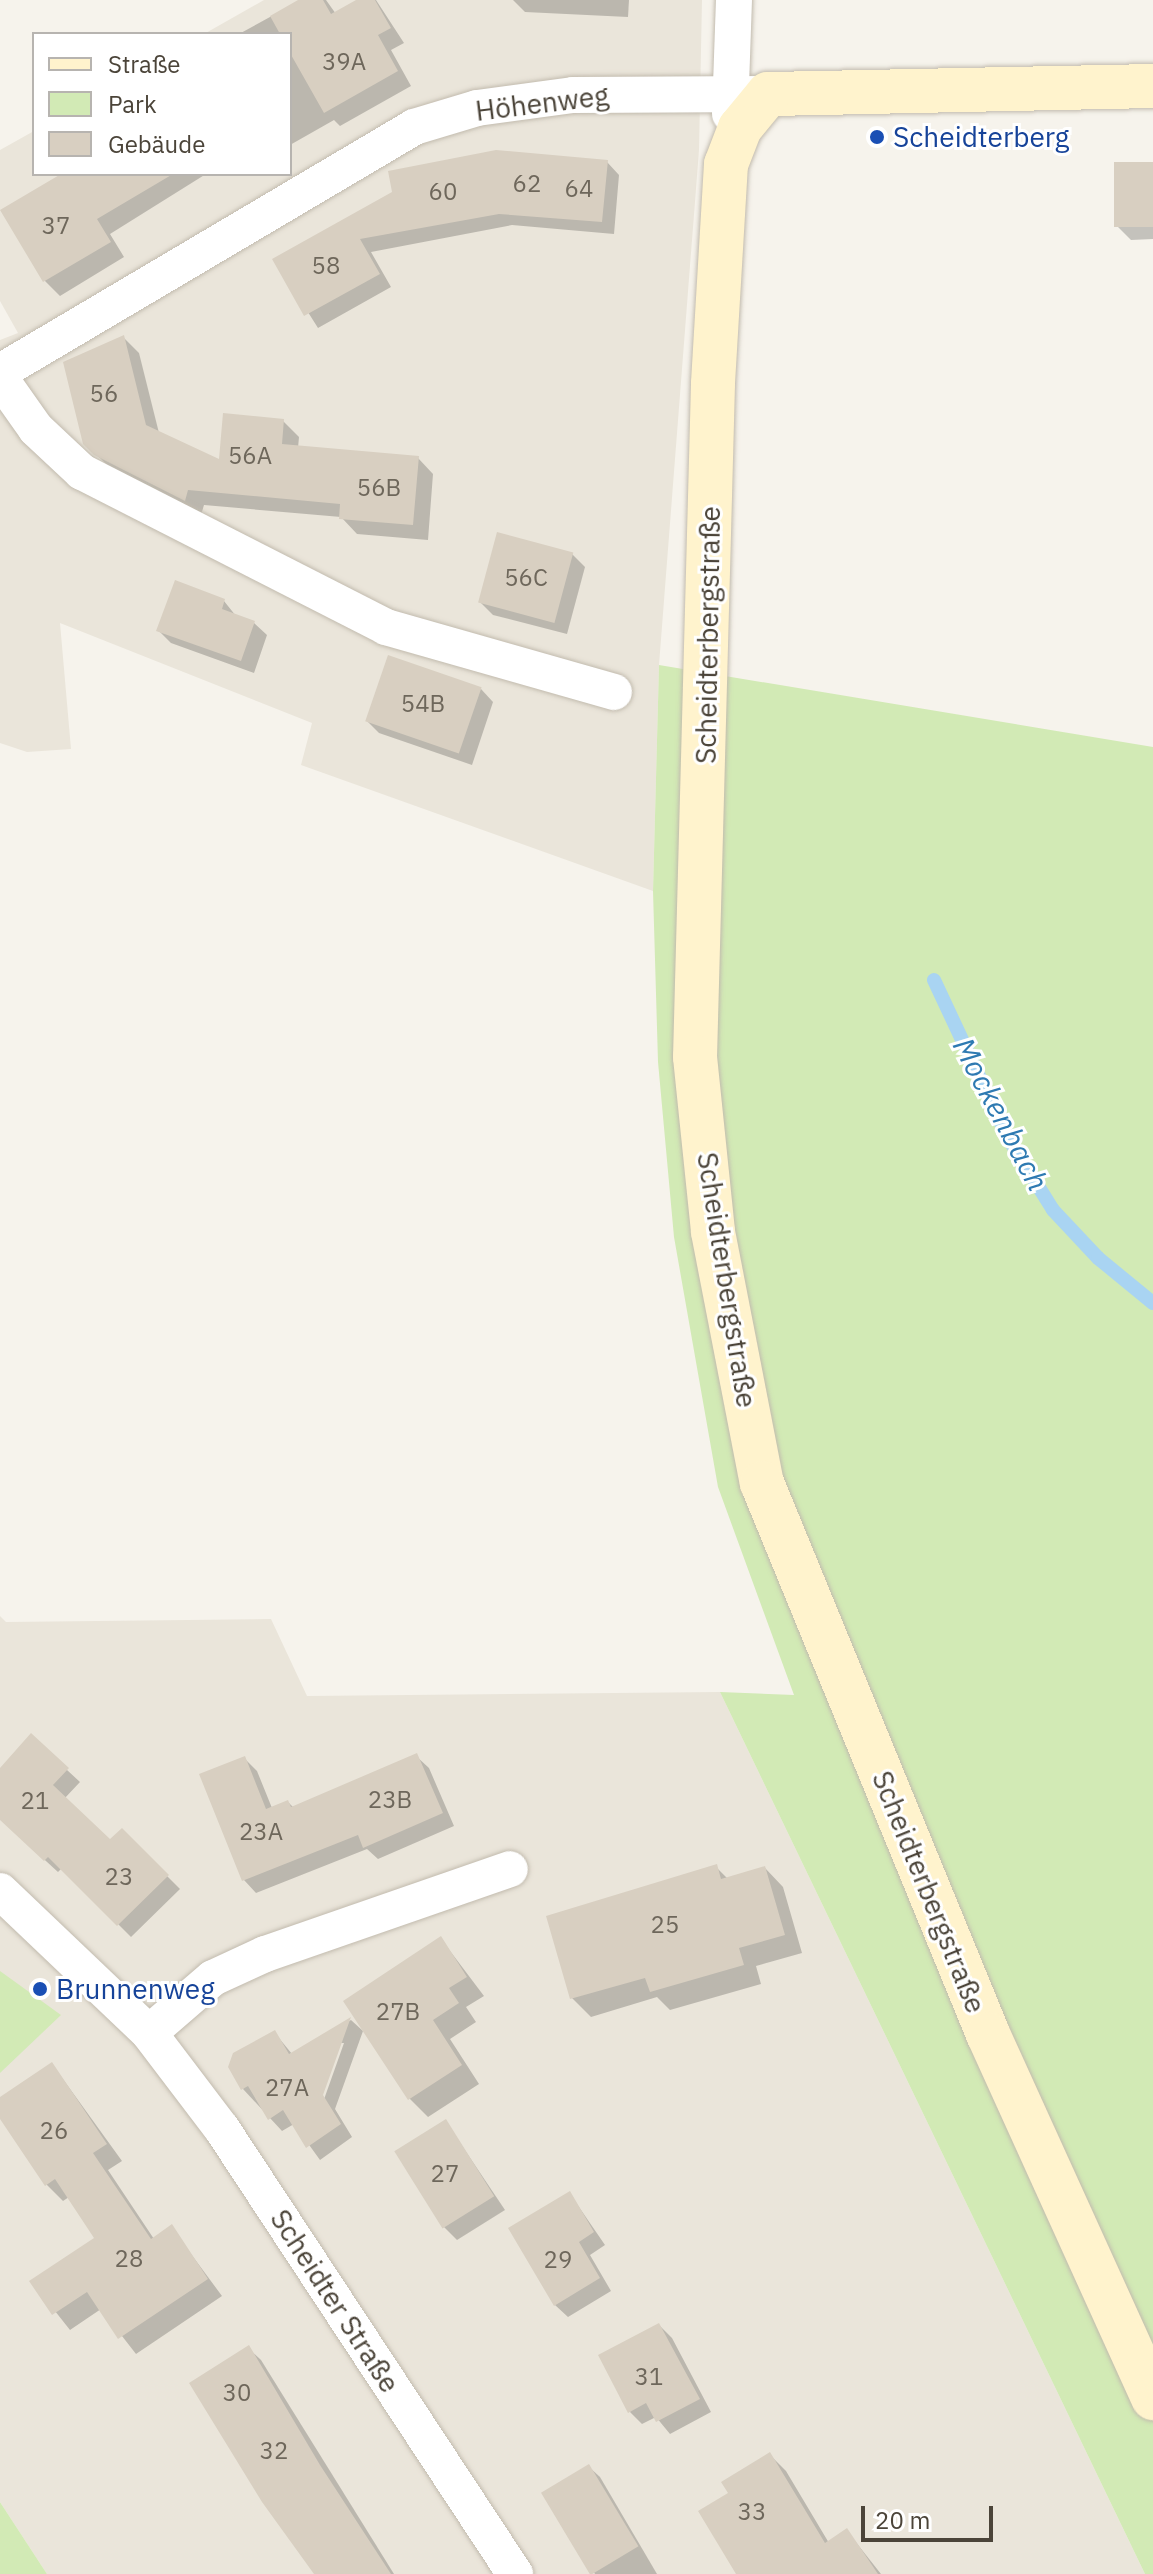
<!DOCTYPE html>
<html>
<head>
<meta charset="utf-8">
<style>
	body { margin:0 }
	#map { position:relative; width:1153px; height:2574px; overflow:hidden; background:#f6f3ec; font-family:"IBM Plex Sans",sans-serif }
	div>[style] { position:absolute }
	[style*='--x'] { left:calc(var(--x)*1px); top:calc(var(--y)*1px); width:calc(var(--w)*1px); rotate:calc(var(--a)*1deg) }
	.residential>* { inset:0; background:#eae5da }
	.green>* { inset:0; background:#d2eab5 }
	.shadow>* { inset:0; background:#0003 }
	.stream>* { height:14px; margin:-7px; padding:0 7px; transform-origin:7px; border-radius:7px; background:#a9d4f2 }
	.building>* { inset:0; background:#d8cfc1; transform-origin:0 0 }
	.roads { filter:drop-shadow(0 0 2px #c2bbae) drop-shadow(0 0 2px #c2bbae) }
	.street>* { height:36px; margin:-18px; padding:0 18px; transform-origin:18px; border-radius:18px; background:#fff }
	.secondary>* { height:44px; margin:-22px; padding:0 22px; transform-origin:22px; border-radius:22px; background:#fff3cd }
	.dots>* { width:22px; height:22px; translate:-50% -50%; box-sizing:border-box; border:4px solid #fff; border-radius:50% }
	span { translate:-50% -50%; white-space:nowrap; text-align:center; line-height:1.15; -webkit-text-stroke:6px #fff; paint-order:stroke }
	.number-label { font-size:24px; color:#6e675b }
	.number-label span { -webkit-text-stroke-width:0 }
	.street-label { font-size:28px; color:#4b4439 }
	.transit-label { font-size:28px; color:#164399 }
	.left { translate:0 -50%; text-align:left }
	.water-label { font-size:30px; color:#2e7ab2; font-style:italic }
	.legend { position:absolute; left:32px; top:32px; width:260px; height:144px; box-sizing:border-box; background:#fff; border:2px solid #b7b4b0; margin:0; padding:10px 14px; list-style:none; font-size:24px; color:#4b4439 }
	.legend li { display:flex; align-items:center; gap:16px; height:40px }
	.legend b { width:40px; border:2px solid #b7b4b0 }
	.scale { position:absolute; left:861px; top:2506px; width:132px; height:36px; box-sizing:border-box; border:4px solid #4b4439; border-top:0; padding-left:10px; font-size:24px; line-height:28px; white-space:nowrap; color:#4b4439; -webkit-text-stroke:6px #fff; paint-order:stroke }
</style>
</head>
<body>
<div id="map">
	<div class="residential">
		<i style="clip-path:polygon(264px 0,702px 0,699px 150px,659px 665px,653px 891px,301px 765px,312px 723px,60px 623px,71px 749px,27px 752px,0 743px,0 340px,18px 333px,0 301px,0 150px,34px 131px,34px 174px,290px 174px,290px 34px,204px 34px)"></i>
		<i style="clip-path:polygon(0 1616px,6px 1622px,271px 1619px,307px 1696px,720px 1692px,1145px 2574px,47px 2574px,0 2502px)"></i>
	</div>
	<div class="green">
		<i style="clip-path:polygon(659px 665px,1153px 747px,1153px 2574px,1145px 2574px,720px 1692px,794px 1695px,718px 1487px,674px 1237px,658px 1062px,653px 891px)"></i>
		<i style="clip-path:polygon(0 1971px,61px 2015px,0 2073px)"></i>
		<i style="clip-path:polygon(0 2502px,47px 2574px,0 2574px)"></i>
	</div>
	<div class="shadow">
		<i style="clip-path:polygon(301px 0,326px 0,336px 14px,360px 0,376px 0,404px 43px,391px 50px,411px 86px,340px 126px,334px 120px,290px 145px,290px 34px,239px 34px)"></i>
		<i style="clip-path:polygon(513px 0,629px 0,628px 17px,525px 12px)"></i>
		<i style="clip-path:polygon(607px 162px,619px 175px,614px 234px,512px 225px,371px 252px,391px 287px,318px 328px,275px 260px)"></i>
		<i style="clip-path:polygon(1153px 164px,1153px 239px,1131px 240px,1118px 227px)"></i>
		<i style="clip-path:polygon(64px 174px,206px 174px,110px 234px,124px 257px,60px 296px,45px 281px,3px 211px)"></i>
		<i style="clip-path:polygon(124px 338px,139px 353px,159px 433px,221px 462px,283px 421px,299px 437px,298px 448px,418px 458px,433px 474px,428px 540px,357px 534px,341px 517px,204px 505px,201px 515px,112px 470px,85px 443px)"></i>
		<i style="clip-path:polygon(572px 554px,585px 567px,567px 634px,493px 615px,481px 603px)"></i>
		<i style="clip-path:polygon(224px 601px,236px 616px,254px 623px,267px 635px,254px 673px,171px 643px,159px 631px)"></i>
		<i style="clip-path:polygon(481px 689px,493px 702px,472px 765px,379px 733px,367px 721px)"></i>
		<i style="clip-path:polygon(416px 1756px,429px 1768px,454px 1826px,378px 1859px,367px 1849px,256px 1893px,244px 1880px,202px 1775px,244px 1758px,257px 1771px,272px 1808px,288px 1802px,294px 1808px)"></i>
		<i style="clip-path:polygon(67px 1770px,80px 1782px,64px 1799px,110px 1842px,122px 1831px,180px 1889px,131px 1937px,62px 1868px,58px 1872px,0 1819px,0 1771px)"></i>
		<i style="clip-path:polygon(716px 1867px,728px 1879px,765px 1868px,783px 1887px,802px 1953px,756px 1966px,761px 1984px,670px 2010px,657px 1997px,591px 2017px,572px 1998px)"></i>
		<i style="clip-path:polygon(441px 1939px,484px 1996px,466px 2007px,476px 2022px,450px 2039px,479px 2084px,428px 2117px,409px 2098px)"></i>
		<i style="clip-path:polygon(evenodd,351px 2020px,363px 2031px,335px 2109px,352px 2137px,320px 2160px,294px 2124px,282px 2131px,243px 2089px,274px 2032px,292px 2054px,351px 2020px,340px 2043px,344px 2043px,322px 2105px,318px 2104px,340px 2043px)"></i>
		<i style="clip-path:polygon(52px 2064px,122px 2161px,108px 2170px,154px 2239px,171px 2227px,222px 2296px,136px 2354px,101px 2309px,70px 2330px,32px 2282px,97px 2238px,69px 2197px,63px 2201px,47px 2185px,0 2115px,0 2099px)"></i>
		<i style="clip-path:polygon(446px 2122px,505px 2210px,457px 2240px,444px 2227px)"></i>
		<i style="clip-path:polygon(570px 2194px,605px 2245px,590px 2255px,611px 2291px,568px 2317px,555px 2305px)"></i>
		<i style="clip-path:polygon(659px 2325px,672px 2338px,711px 2412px,670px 2434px,656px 2417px,642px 2424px,630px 2412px)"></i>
		<i style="clip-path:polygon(248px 2348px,261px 2360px,394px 2574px,316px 2574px)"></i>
		<i style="clip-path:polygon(770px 2455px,786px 2471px,829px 2543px,847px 2531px,881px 2574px,738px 2574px,731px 2493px)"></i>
		<i style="clip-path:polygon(589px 2467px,600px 2477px,657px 2574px,595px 2574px,544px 2493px)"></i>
	</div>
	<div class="stream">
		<i style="--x:934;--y:980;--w:172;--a:64.9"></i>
		<i style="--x:1007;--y:1136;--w:87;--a:58.1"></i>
		<i style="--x:1053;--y:1210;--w:66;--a:46.8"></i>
		<i style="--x:1098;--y:1258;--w:71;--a:39.3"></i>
	</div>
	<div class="building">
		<i style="clip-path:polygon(298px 0,323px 0,331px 14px,356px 0,375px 0,391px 28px,378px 35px,398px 71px,324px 113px,290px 53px,290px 34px,280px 34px,270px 16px)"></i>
		<i style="clip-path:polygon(496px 150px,608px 160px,602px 222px,499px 214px,360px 239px,380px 274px,304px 316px,272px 259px,392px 192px,388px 171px)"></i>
		<i style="left:1153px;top:162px;width:65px;height:39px;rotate:90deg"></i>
		<i style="clip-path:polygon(61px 174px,173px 174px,97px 219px,111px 242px,43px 282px,0 210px)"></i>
		<i style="clip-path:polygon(124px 335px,146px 425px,219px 459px,223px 413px,284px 419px,282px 444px,419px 456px,413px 525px,339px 519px,340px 504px,188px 490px,185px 501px,94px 455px,83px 444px,63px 362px)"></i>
		<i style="left:497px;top:532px;width:79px;height:73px;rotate:15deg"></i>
		<i style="clip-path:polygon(175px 580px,225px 599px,222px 609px,255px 621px,241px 661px,156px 631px)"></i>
		<i style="left:388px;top:655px;width:99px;height:70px;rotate:19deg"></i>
		<i style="clip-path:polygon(31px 1733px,69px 1768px,53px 1785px,110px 1839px,122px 1828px,169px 1875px,117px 1926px,48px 1857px,44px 1861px,0 1820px,0 1768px)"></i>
		<i style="clip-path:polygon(417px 1753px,443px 1813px,363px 1848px,358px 1835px,242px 1881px,199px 1774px,245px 1756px,266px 1809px,288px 1800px,291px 1807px)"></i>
		<i style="clip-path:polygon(717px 1864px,721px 1879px,765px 1866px,785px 1935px,739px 1948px,744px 1965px,650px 1992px,645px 1978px,570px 1999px,546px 1916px)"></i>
		<i style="clip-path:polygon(441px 1936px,467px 1977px,449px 1988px,459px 2003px,433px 2020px,462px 2065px,408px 2100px,343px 2001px)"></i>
		<i style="clip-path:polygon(351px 2017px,323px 2095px,341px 2124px,306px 2148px,283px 2110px,268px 2120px,248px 2086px,241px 2090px,228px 2067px,233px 2053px,275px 2030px,289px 2054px)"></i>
		<i style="clip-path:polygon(52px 2062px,107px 2144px,93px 2153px,151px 2239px,172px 2224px,208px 2279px,118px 2339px,87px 2292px,52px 2315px,29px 2281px,94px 2238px,55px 2179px,45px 2186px,0 2119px,0 2097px)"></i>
		<i style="left:446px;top:2119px;width:91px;height:61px;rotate:58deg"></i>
		<i style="clip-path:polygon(570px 2191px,594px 2232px,579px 2242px,600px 2278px,554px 2306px,508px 2228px)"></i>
		<i style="clip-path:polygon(659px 2323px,700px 2399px,656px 2422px,646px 2403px,628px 2413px,598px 2355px)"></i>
		<i style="clip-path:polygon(249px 2345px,320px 2465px,391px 2574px,314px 2574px,262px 2502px,189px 2383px)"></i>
		<i style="clip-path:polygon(770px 2452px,825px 2543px,847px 2528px,878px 2574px,736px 2574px,698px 2511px,728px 2493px,721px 2482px)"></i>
		<i style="left:589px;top:2464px;width:96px;height:56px;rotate:59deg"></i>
	</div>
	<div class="roads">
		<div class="street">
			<i style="--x:730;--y:114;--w:114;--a:-88"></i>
			<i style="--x:0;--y:372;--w:481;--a:-30.6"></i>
			<i style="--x:414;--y:127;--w:66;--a:-16.8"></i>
			<i style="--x:477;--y:108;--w:97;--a:-7.7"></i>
			<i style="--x:573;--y:95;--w:195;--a:-0.3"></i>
			<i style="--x:0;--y:378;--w:62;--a:54.8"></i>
			<i style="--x:36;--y:429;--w:63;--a:43.1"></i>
			<i style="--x:82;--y:472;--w:341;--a:27"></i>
			<i style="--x:386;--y:627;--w:237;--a:15.9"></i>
			<i style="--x:0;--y:1891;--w:206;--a:43.6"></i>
			<i style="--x:149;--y:2033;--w:121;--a:52.8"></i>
			<i style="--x:222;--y:2129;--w:533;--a:56.64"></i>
			<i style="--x:149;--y:2033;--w:84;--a:-40.7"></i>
			<i style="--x:213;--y:1978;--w:57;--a:-24.8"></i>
			<i style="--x:265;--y:1954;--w:259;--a:-19.1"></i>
		</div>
		<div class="secondary">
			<i style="--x:1153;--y:86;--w:385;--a:178.8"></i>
			<i style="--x:768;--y:94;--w:44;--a:129.5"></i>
			<i style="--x:740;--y:128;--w:39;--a:111"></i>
			<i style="--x:726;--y:164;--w:220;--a:93.4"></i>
			<i style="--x:713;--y:384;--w:673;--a:91.53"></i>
			<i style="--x:695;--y:1057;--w:176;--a:84.1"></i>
			<i style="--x:713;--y:1232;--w:256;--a:79"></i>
			<i style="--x:762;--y:1483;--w:596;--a:67.7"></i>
			<i style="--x:988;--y:2034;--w:400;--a:65.6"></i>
		</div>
	</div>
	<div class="dots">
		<i style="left:877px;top:137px;background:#1a4fb4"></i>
		<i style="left:40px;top:1989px;background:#1a4fb4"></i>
	</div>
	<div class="number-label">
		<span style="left:344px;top:62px">39A</span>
		<span style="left:527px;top:184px">62</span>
		<span style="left:579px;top:189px">64</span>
		<span style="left:443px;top:192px">60</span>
		<span style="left:56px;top:226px">37</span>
		<span style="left:326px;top:266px">58</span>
		<span style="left:104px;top:394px">56</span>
		<span style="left:250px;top:456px">56A</span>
		<span style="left:379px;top:488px">56B</span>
		<span style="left:526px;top:578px">56C</span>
		<span style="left:423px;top:704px">54B</span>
		<span style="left:390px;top:1800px">23B</span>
		<span style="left:35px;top:1801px">21</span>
		<span style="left:261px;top:1832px">23A</span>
		<span style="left:119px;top:1877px">23</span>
		<span style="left:665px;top:1925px">25</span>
		<span style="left:398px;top:2012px">27B</span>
		<span style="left:287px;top:2088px">27A</span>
		<span style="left:54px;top:2131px">26</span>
		<span style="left:445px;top:2174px">27</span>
		<span style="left:129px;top:2259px">28</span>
		<span style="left:558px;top:2260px">29</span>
		<span style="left:649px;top:2377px">31</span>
		<span style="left:237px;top:2393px">30</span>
		<span style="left:274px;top:2451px">32</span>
		<span style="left:752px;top:2512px">33</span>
	</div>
	<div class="street-label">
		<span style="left:542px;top:103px;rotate:-7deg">Höhenweg</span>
		<span style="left:708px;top:635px;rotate:-89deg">Scheidterbergstraße</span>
		<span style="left:727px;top:1280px;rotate:81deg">Scheidterbergstraße</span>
		<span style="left:929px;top:1892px;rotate:68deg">Scheidterbergstraße</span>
		<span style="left:335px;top:2301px;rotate:57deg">Scheidter Straße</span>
	</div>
	<div class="transit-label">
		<span class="left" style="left:893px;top:137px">Scheidterberg</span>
		<span class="left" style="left:56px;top:1989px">Brunnenweg</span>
	</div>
	<div class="water-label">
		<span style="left:1001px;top:1114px;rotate:62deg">Mockenbach</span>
	</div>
	<ul class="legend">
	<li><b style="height:10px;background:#fff3cd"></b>Straße</li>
	<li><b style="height:22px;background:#d2eab5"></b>Park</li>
	<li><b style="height:22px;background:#d8cfc1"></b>Gebäude</li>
	</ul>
	<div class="scale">20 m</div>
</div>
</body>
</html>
